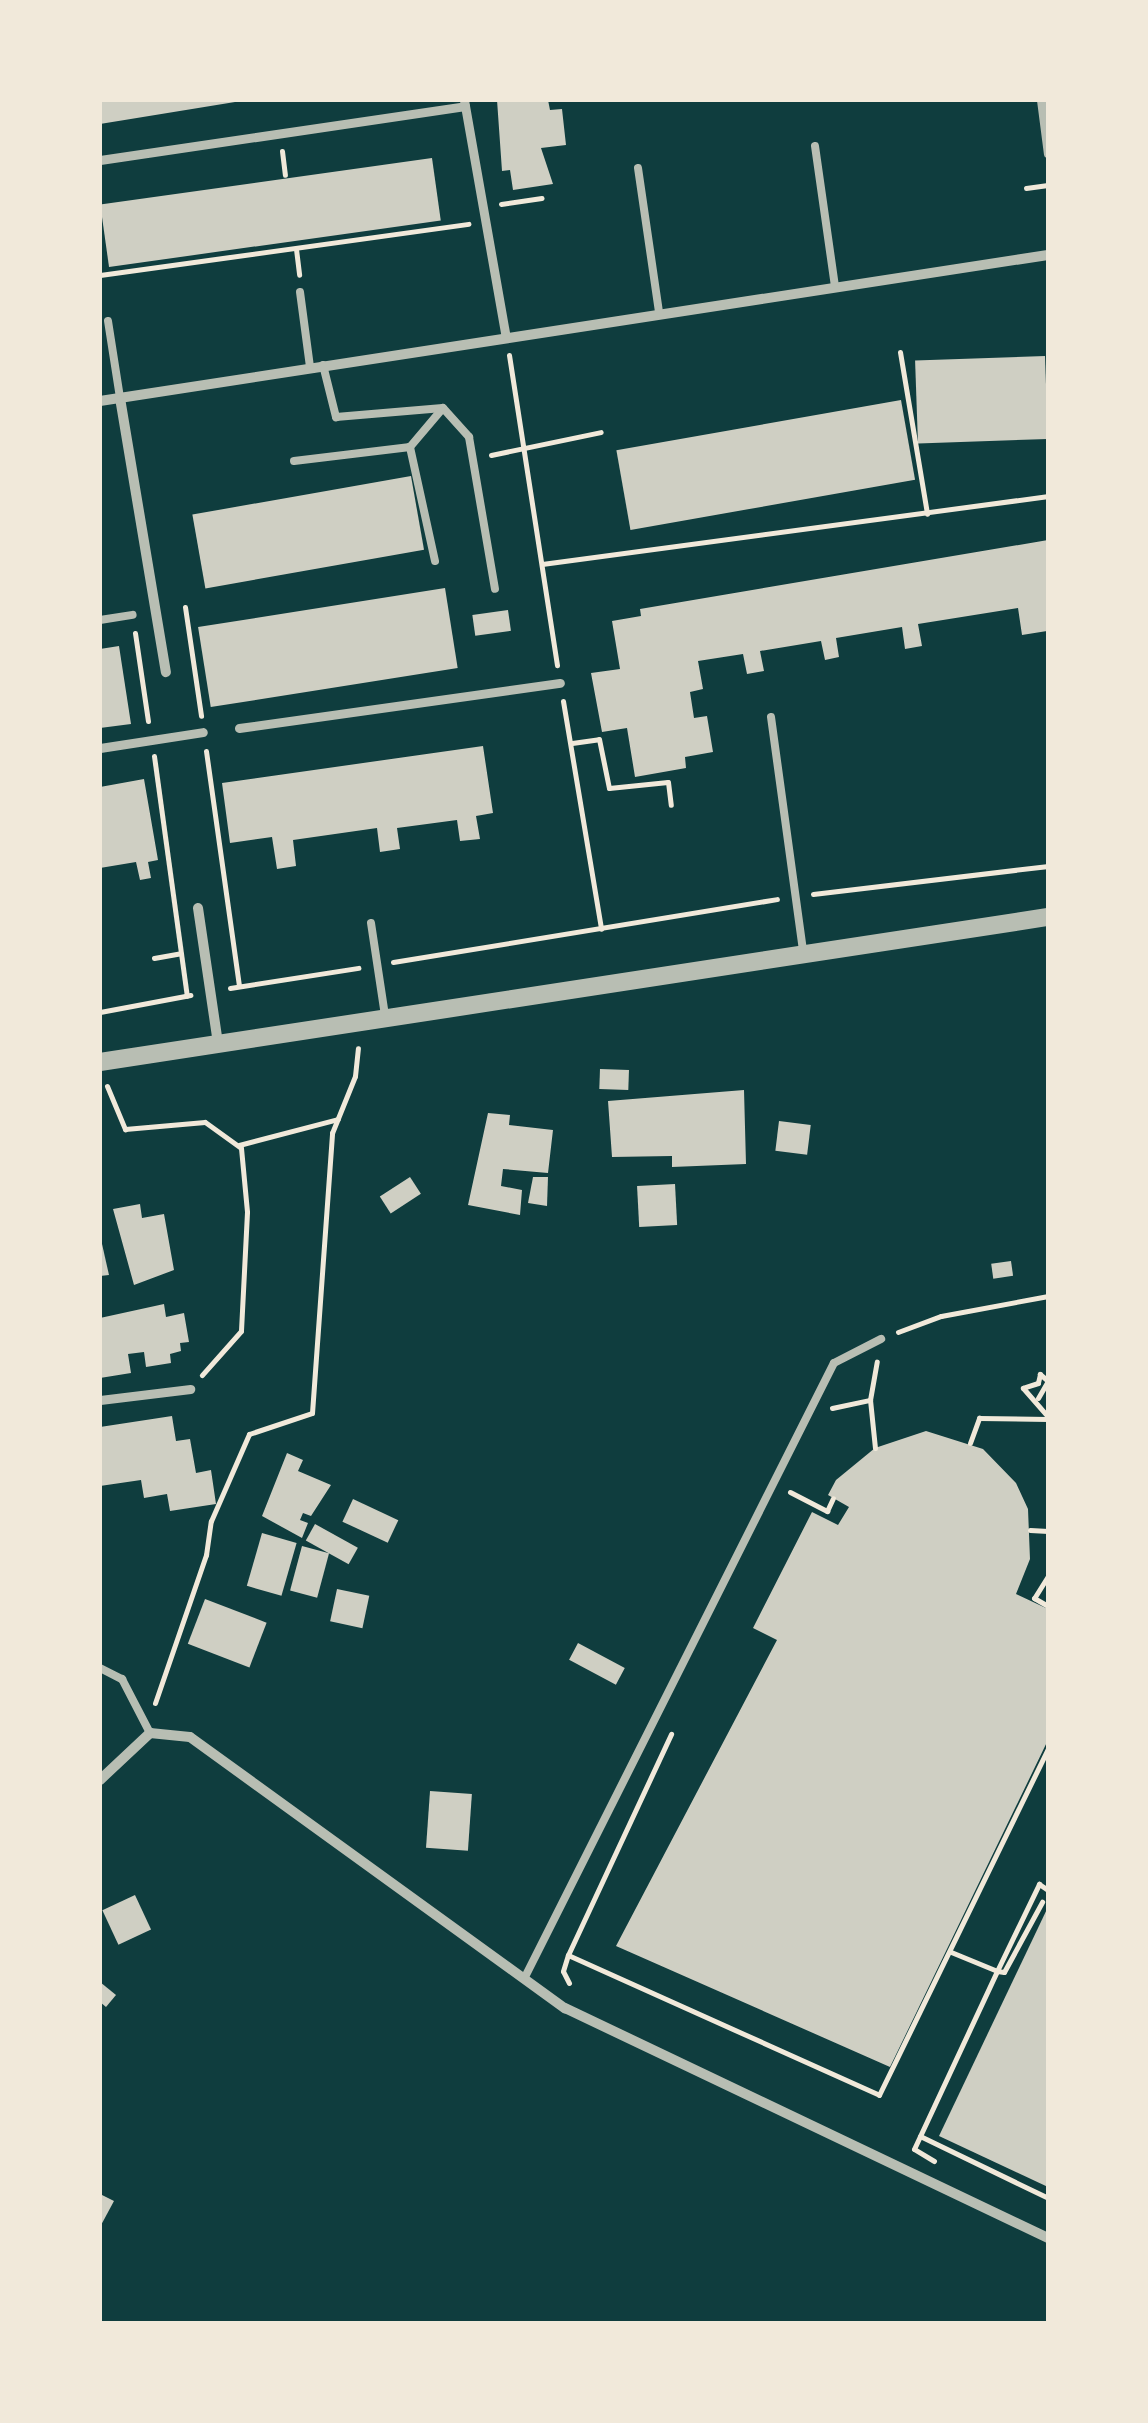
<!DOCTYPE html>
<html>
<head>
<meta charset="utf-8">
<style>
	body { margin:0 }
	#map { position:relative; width:1148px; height:2423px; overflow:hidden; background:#0f3d3e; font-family:"Fira Sans",sans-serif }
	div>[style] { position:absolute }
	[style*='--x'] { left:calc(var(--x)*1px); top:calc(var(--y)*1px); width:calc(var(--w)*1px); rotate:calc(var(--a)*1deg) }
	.building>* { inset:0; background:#cfcfc3; transform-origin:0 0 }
	.path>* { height:5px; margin:-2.5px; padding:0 2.5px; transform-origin:2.5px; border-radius:2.5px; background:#f1e9da }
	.service>* { height:8px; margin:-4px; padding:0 4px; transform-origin:4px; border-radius:4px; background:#b8beb3 }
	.pedestrian>* { height:9px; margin:-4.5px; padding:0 4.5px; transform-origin:4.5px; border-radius:4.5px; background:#b8beb3 }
	.minor>* { height:10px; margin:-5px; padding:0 5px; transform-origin:5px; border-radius:5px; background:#b8beb3 }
	.tertiary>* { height:18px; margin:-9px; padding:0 9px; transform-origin:9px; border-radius:9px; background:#b8beb3 }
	span { translate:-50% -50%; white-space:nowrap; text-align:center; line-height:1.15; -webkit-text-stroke:8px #f1e9da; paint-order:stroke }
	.frame { position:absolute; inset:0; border:102px solid #f1e9da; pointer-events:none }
</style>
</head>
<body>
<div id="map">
	<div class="building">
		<i style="clip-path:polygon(100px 100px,235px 100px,235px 102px,100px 124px)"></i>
		<i style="clip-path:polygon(497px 100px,548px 100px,550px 110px,562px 109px,566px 145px,541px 148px,553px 184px,513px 190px,510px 170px,502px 171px)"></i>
		<i style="left:432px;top:158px;width:63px;height:335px;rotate:82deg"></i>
		<i style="left:1045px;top:356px;width:83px;height:130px;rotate:88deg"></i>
		<i style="left:901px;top:400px;width:81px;height:289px;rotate:80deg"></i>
		<i style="left:411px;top:476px;width:75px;height:222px;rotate:80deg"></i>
		<i style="clip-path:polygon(1048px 540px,1047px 631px,1022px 635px,1018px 608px,918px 624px,922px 646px,905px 649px,902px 627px,836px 638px,839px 657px,825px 660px,821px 641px,760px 651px,764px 671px,747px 674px,743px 654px,698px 661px,703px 689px,690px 692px,694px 718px,707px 716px,713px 752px,685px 757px,686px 768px,635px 777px,627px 728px,602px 732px,591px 673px,620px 669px,612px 621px,641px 616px,640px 609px)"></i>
		<i style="left:445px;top:588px;width:81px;height:250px;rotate:81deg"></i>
		<i style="left:508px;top:610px;width:21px;height:36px;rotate:82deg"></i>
		<i style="clip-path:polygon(119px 646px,131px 724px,100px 728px,100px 649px)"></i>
		<i style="clip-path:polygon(483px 746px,493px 813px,476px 816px,480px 839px,460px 841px,457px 820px,397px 828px,400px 849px,380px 852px,377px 828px,293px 840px,296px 866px,277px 869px,272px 837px,230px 843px,222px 783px)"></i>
		<i style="clip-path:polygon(144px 779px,158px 860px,148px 862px,151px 878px,140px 880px,136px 862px,100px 868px,100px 787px)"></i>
		<i style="left:600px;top:1069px;width:29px;height:20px;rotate:2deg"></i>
		<i style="clip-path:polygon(744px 1090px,746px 1164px,672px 1167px,672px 1156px,612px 1157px,608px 1101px)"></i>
		<i style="clip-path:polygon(488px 1113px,510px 1115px,509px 1125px,553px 1130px,548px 1173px,503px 1169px,501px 1186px,522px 1190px,520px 1215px,468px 1205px)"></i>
		<i style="left:779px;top:1121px;width:32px;height:30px;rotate:7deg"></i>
		<i style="left:410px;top:1177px;width:20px;height:36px;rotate:57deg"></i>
		<i style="clip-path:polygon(533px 1177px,548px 1177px,547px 1206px,528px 1203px)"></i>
		<i style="left:675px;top:1184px;width:41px;height:38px;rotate:87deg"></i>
		<i style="clip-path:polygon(140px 1204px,142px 1218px,164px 1214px,174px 1270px,134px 1285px,113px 1209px)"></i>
		<i style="clip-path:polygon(100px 1235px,109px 1275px,100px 1276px)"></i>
		<i style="left:1011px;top:1261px;width:15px;height:20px;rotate:82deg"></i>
		<i style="clip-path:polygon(164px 1304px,166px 1317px,184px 1313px,189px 1342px,180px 1343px,181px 1351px,170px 1354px,171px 1363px,146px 1367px,144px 1352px,128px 1354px,131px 1373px,100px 1378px,100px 1318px)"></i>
		<i style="clip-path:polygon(172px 1416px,176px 1441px,190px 1439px,196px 1473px,211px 1470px,216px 1504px,170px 1511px,167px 1494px,144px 1498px,141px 1480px,100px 1486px,100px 1427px)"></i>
		<i style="clip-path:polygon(926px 1431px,983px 1449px,1016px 1483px,1028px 1509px,1030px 1559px,1016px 1594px,1048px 1609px,1048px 1740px,890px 2067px,616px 1946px,777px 1640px,753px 1628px,812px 1512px,838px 1525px,849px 1507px,828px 1495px,836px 1480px,875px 1448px)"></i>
		<i style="clip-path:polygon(287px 1453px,303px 1460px,298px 1471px,331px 1485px,311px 1516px,303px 1513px,300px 1520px,308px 1523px,302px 1538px,262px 1516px)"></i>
		<i style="left:353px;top:1499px;width:50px;height:25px;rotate:25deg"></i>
		<i style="left:315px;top:1524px;width:49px;height:19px;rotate:29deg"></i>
		<i style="left:262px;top:1533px;width:36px;height:55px;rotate:16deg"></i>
		<i style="left:302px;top:1546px;width:28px;height:46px;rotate:15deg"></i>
		<i style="left:337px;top:1589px;width:33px;height:33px;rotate:12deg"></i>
		<i style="left:205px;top:1599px;width:66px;height:48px;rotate:21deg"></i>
		<i style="left:578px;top:1643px;width:53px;height:19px;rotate:28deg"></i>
		<i style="left:430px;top:1791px;width:42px;height:57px;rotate:4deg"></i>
		<i style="left:135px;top:1895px;width:38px;height:36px;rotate:65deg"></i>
		<i style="clip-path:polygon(1048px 1907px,1048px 2187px,939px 2136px)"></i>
		<i style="clip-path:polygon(100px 1982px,116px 1995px,106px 2007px,100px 2002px)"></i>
		<i style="clip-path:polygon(100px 2194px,114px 2201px,100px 2227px)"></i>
	</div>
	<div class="path">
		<i style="--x:282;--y:151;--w:24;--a:83"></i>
		<i style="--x:1026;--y:188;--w:22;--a:-8"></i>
		<i style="--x:501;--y:204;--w:41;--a:-8.3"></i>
		<i style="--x:296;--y:249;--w:26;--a:83"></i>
		<i style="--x:100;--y:275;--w:372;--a:-7.9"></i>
		<i style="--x:900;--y:352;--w:164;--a:80.5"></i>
		<i style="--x:509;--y:355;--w:314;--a:81.2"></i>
		<i style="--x:491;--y:455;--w:112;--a:-11.8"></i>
		<i style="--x:542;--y:564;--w:511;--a:-7.65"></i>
		<i style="--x:185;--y:607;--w:110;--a:81.6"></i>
		<i style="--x:135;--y:633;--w:89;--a:81.6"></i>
		<i style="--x:563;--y:701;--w:231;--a:80.5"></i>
		<i style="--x:572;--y:743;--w:27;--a:-8"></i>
		<i style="--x:599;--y:739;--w:50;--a:78.5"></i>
		<i style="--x:609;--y:788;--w:59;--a:-5.8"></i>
		<i style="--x:668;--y:782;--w:23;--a:83"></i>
		<i style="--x:206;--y:751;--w:237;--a:82"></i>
		<i style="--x:154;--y:756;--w:242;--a:82.2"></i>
		<i style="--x:813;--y:894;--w:237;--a:-6.8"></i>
		<i style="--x:154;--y:958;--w:27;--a:-10"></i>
		<i style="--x:393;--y:962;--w:389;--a:-9.3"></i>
		<i style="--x:230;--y:988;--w:130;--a:-8.9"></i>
		<i style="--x:100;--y:1012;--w:92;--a:-10.7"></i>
		<i style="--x:107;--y:1086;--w:47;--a:67.3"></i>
		<i style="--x:125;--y:1129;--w:80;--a:-5"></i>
		<i style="--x:205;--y:1122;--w:44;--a:35.8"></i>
		<i style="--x:241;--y:1148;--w:64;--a:84.6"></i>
		<i style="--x:247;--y:1212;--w:119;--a:92.9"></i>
		<i style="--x:241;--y:1331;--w:59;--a:131.6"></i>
		<i style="--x:239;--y:1145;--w:102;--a:-14.7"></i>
		<i style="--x:898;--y:1332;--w:46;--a:-20.4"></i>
		<i style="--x:941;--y:1316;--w:109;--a:-10.6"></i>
		<i style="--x:1038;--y:1398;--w:20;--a:-60"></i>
		<i style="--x:1048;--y:1381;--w:11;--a:-139"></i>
		<i style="--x:1040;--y:1374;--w:9;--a:103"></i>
		<i style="--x:1038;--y:1383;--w:16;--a:162"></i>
		<i style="--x:1023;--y:1388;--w:38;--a:49"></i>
		<i style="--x:832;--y:1408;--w:39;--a:-12"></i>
		<i style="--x:970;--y:1443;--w:27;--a:-70"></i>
		<i style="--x:979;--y:1418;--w:69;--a:0.8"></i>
		<i style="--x:875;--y:1448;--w:48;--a:-95.9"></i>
		<i style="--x:870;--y:1400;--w:39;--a:-80"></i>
		<i style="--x:790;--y:1492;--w:42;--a:27.2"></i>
		<i style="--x:827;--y:1511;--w:14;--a:-65"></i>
		<i style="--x:1030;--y:1530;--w:18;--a:3"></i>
		<i style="--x:1048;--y:1576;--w:26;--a:122"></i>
		<i style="--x:1034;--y:1598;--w:16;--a:30"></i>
		<i style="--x:155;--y:1703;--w:157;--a:-71"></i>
		<i style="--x:206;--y:1555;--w:34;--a:-82"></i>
		<i style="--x:211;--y:1521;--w:95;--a:-66.4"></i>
		<i style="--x:249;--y:1434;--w:66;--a:-18.4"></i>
		<i style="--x:312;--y:1413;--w:281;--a:-85.9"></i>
		<i style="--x:332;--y:1133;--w:61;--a:-68"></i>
		<i style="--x:355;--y:1076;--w:28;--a:-84"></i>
		<i style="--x:951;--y:1952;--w:50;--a:22.4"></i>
		<i style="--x:997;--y:1971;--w:97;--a:-64.2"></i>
		<i style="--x:1039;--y:1884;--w:11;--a:34"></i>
		<i style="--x:568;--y:1955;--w:341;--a:24.2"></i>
		<i style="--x:879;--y:2095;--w:386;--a:-64"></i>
		<i style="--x:569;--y:1983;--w:13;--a:-117"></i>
		<i style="--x:563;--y:1971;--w:17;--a:-73"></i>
		<i style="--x:568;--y:1955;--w:244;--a:-65"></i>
		<i style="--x:920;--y:2136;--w:142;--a:25.8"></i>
		<i style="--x:934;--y:2161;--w:23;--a:-149"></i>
		<i style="--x:914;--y:2149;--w:196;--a:-65"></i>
		<i style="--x:997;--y:1971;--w:7;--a:8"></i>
		<i style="--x:1004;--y:1972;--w:80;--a:-61.5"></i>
	</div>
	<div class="service">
		<i style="--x:815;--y:146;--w:141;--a:81.9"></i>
		<i style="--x:638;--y:168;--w:146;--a:81.7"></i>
		<i style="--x:300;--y:292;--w:76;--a:82.4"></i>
		<i style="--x:108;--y:321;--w:78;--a:81.1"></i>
		<i style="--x:323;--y:365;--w:54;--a:76"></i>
		<i style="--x:336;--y:417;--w:107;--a:-4.8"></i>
		<i style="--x:443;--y:408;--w:39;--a:48"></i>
		<i style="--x:469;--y:437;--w:154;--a:80.3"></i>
		<i style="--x:294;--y:461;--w:117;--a:-6.9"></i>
		<i style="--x:435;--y:561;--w:117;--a:-102.4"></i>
		<i style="--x:410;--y:447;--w:51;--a:-49.8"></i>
		<i style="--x:100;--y:620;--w:33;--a:-9"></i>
		<i style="--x:771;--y:717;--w:235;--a:82.2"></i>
		<i style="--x:371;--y:923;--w:94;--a:81.4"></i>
		<i style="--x:100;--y:1668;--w:25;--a:27"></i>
		<i style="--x:122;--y:1679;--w:61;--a:62.6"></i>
		<i style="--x:526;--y:1975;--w:685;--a:-63.29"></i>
		<i style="--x:834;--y:1363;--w:53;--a:-27.1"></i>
	</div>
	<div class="pedestrian">
		<i style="--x:464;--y:100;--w:241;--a:80"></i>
		<i style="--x:1041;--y:100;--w:54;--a:82.6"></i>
		<i style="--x:100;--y:160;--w:369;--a:-8.4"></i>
		<i style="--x:239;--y:728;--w:324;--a:-8"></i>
		<i style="--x:100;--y:748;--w:104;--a:-8.8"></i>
		<i style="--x:100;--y:1400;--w:91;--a:-7"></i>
	</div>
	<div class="minor">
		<i style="--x:120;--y:398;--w:278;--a:80.5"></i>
		<i style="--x:100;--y:401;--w:959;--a:-8.76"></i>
		<i style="--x:198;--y:908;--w:137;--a:81.6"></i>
		<i style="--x:100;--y:1780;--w:69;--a:-43.2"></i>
		<i style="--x:150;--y:1733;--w:40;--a:5.7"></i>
		<i style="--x:190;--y:1737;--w:463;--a:35.9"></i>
		<i style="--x:565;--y:2008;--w:535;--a:25.46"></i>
	</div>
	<div class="tertiary">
		<i style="--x:100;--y:1062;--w:959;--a:-8.7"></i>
	</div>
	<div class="frame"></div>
</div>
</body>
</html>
